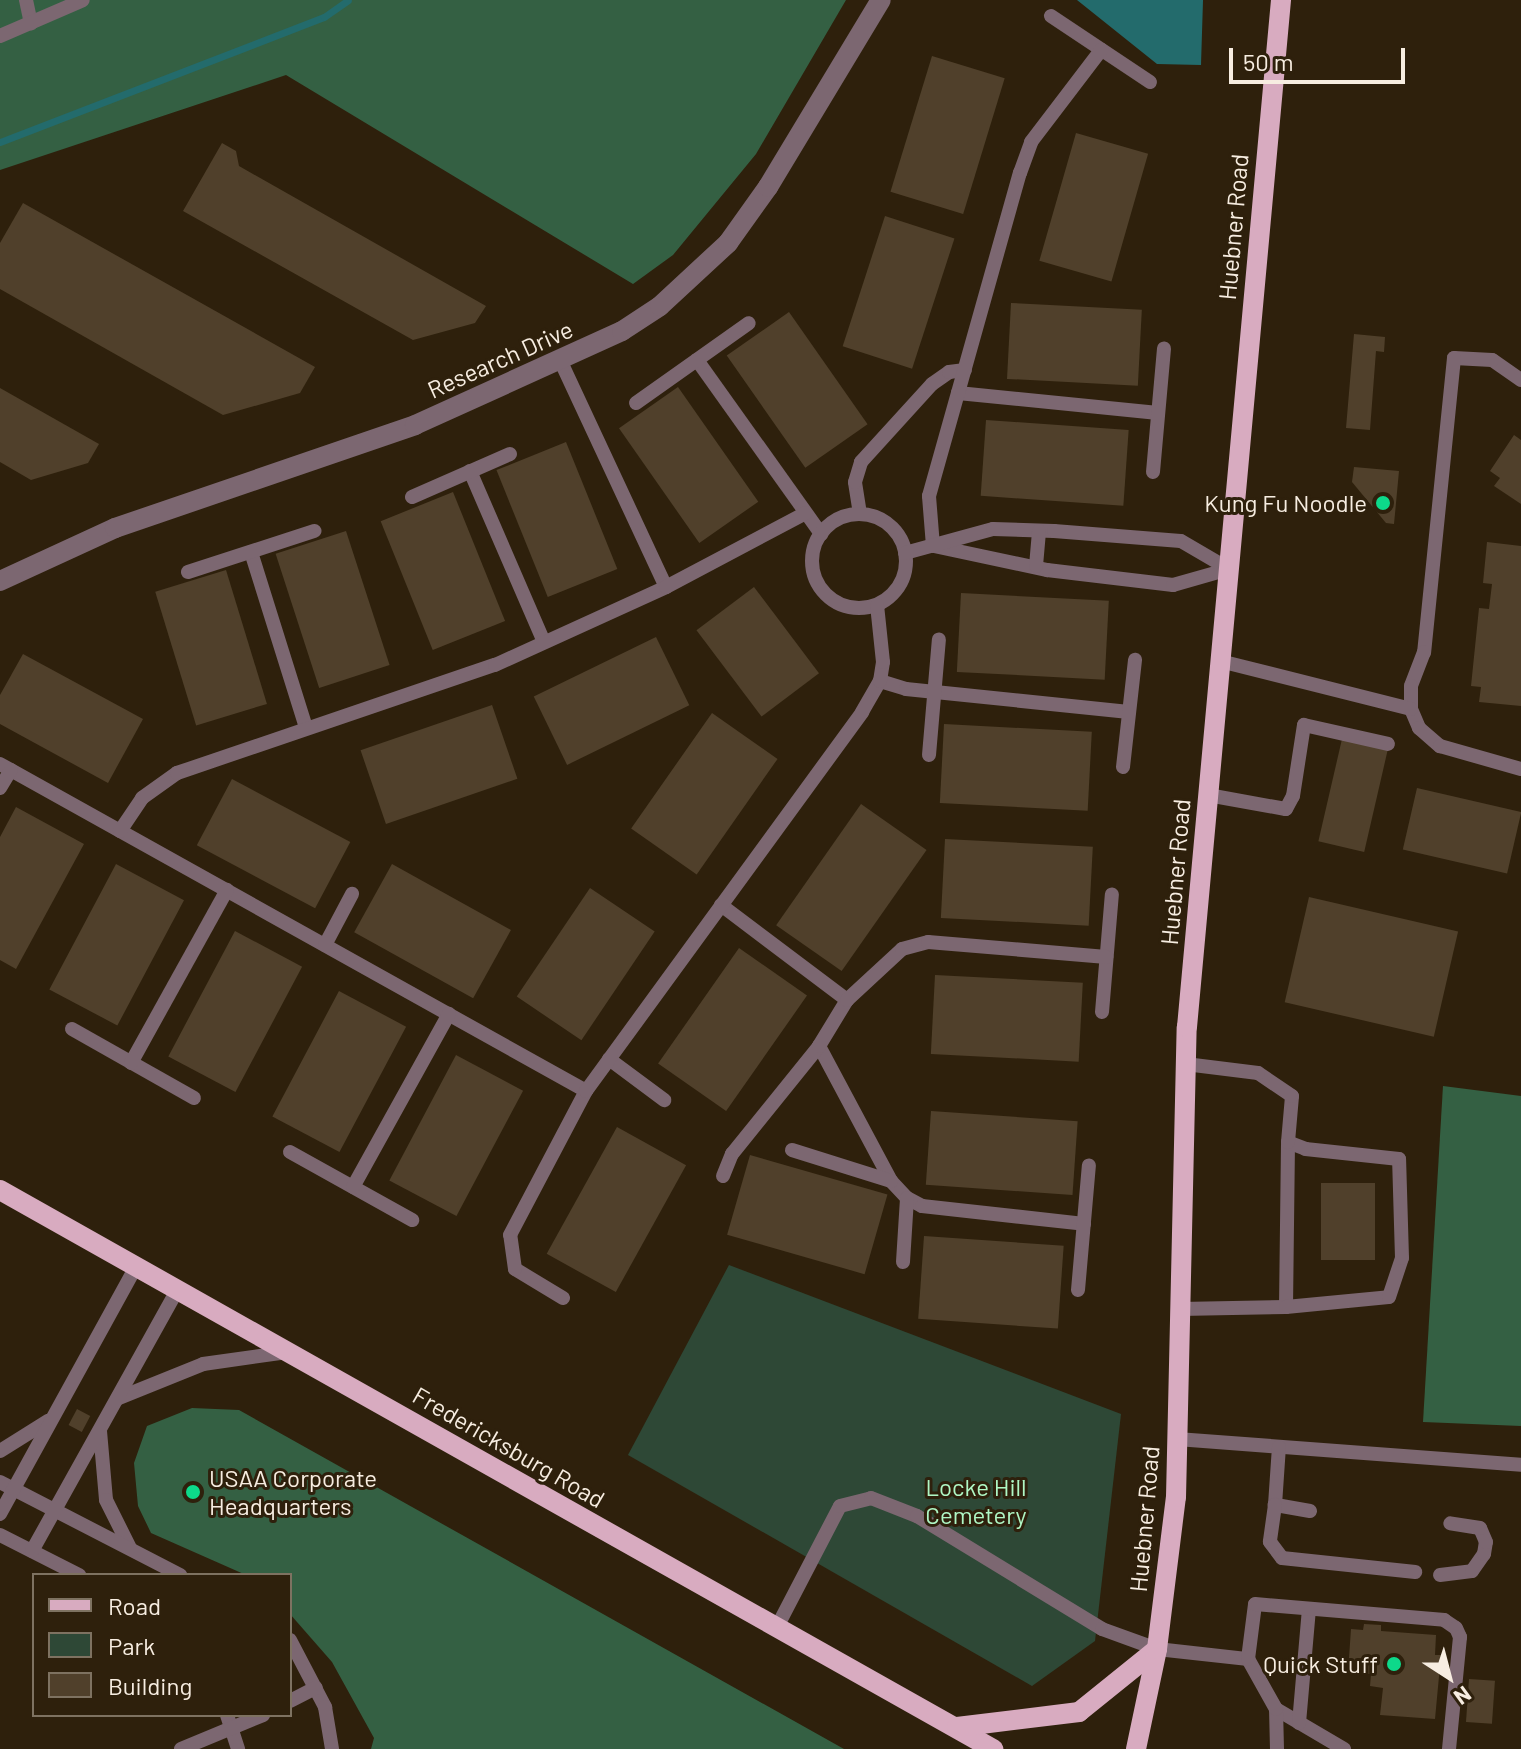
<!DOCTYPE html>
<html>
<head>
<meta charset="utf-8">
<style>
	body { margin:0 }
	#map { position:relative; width:1521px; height:1749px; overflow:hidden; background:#2e200c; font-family:Barlow,sans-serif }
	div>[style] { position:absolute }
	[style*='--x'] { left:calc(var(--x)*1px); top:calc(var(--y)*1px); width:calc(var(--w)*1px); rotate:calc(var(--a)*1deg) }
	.green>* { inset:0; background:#2e4836 }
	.forest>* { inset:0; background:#346043 }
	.water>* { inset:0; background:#236b6c }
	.stream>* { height:7px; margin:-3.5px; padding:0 3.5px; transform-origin:3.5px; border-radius:3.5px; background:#236b6c }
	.building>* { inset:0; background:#50402b; transform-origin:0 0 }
	.lane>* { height:14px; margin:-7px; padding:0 7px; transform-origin:7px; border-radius:7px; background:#7c6771 }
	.lane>.ring { margin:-7px; padding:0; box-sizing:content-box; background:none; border:14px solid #7c6771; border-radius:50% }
	.street>* { height:20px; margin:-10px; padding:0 10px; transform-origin:10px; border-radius:10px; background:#7c6771 }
	.primary>* { height:20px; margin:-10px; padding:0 10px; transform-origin:10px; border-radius:10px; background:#d8abc0 }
	.dots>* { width:22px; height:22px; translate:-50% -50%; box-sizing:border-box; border:4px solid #2e200c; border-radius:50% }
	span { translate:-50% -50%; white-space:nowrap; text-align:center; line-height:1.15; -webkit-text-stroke:6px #2e200c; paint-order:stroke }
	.street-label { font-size:24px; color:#f7ede1 }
	.poi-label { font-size:24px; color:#f7ede1 }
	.right { translate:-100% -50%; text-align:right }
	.left { translate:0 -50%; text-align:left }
	.park-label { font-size:24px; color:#aff7c5 }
	.legend { position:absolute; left:32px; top:1573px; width:260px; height:144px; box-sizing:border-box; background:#2e200c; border:2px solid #7e7261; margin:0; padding:10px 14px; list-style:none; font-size:24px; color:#f7ede1 }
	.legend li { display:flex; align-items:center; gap:16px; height:40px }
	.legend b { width:40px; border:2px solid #7e7261 }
	.north { position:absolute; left:1409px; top:1637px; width:80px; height:80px; -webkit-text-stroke:6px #2e200c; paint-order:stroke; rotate:144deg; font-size:22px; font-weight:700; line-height:32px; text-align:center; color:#f7ede1 }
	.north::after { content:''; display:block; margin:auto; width:28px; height:36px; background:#f7ede1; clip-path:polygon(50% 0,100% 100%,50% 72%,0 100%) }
	.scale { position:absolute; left:1229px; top:48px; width:176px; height:36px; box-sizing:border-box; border:4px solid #f7ede1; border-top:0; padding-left:10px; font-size:24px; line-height:28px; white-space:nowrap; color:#f7ede1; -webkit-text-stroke:6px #2e200c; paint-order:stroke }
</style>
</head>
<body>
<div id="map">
	<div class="green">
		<i style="clip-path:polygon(729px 1265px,1121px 1414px,1095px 1641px,1032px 1686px,628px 1455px)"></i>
	</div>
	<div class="forest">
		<i style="clip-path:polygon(0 0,846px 0,756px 154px,673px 255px,633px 284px,286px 75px,0 170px)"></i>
		<i style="clip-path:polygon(1443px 1086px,1521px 1096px,1521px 1426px,1423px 1422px)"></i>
		<i style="clip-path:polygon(192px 1408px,239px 1410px,844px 1749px,371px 1749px,374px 1738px,332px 1662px,290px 1614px,290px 1575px,246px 1575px,151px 1533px,138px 1506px,134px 1463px,147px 1426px)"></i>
	</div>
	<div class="water">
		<i style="clip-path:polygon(1077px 0,1203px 0,1201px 65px,1157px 64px)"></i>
	</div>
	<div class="stream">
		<i style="--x:0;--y:142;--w:347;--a:-21.1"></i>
		<i style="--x:324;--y:17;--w:29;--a:-35"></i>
	</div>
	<div class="building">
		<i style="left:932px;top:56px;width:76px;height:142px;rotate:17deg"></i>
		<i style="left:1076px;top:133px;width:75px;height:133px;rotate:16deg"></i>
		<i style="clip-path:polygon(222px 143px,236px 151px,239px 166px,486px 306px,475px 323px,413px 340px,183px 211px)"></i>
		<i style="clip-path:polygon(23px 203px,315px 367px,300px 393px,223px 415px,0 289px,0 243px)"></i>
		<i style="left:885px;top:216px;width:73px;height:137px;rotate:18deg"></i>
		<i style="left:1011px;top:303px;width:131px;height:76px;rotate:3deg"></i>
		<i style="left:789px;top:312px;width:137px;height:76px;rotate:55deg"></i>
		<i style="clip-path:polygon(1354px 334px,1385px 337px,1384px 352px,1376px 351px,1370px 430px,1346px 428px)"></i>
		<i style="left:678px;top:387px;width:140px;height:72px;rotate:55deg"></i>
		<i style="clip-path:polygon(0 388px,99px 444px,88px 463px,31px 480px,0 462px)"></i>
		<i style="left:986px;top:420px;width:143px;height:76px;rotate:4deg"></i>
		<i style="clip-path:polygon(1514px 435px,1521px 440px,1521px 504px,1494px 486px,1500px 478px,1490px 471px)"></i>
		<i style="left:566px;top:442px;width:137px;height:75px;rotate:68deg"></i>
		<i style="clip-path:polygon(1354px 467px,1399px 471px,1394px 524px,1386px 523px,1352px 482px)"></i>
		<i style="left:453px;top:492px;width:139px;height:78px;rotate:68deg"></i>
		<i style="left:346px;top:531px;width:141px;height:74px;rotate:72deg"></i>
		<i style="clip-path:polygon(1487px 542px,1521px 546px,1521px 706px,1479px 702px,1481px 687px,1471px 686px,1479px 608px,1489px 609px,1492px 584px,1483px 583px)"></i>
		<i style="left:226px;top:570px;width:140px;height:74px;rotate:73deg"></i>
		<i style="left:754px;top:587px;width:108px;height:72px;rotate:53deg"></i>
		<i style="left:961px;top:593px;width:148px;height:79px;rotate:3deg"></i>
		<i style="left:656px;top:637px;width:76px;height:136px;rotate:64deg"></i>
		<i style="clip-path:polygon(23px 654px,143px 719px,108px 783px,0 724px,0 695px)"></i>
		<i style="left:492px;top:705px;width:78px;height:139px;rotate:71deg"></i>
		<i style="left:712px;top:713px;width:80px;height:141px;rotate:35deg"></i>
		<i style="left:944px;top:724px;width:148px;height:79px;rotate:3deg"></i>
		<i style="left:1342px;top:739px;width:47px;height:105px;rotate:13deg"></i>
		<i style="left:232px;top:779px;width:134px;height:75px;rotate:28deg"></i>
		<i style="left:1417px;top:788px;width:107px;height:63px;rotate:13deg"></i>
		<i style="left:861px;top:804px;width:80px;height:148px;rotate:35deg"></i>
		<i style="clip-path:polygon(16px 807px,84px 844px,16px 969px,0 960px,0 837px)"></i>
		<i style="left:945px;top:839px;width:148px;height:79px;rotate:3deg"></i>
		<i style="left:116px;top:864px;width:77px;height:142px;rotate:28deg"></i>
		<i style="left:392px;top:864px;width:136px;height:78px;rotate:29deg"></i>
		<i style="left:590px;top:888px;width:78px;height:131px;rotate:34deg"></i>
		<i style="left:1309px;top:897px;width:153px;height:108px;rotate:13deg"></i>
		<i style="left:235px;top:931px;width:76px;height:142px;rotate:28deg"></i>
		<i style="left:739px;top:948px;width:83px;height:141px;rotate:35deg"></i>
		<i style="left:935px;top:975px;width:148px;height:79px;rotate:3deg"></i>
		<i style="left:339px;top:991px;width:76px;height:142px;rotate:28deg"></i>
		<i style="left:456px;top:1055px;width:76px;height:142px;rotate:28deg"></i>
		<i style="left:931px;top:1111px;width:147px;height:74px;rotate:4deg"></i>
		<i style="left:617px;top:1127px;width:79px;height:145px;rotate:29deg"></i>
		<i style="left:750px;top:1155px;width:143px;height:83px;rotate:16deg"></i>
		<i style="left:1375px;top:1183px;width:77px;height:54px;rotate:90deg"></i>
		<i style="left:924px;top:1236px;width:140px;height:83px;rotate:4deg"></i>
		<i style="left:77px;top:1409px;width:15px;height:18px;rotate:28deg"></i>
		<i style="clip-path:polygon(1364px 1624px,1381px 1625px,1381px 1631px,1436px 1635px,1435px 1655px,1441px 1655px,1435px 1719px,1380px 1715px,1383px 1688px,1370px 1686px,1371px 1674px,1348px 1672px,1351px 1629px,1363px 1630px)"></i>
		<i style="left:1469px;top:1679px;width:26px;height:43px;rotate:4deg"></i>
	</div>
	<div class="lane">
		<i style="--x:26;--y:0;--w:24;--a:78"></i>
		<i style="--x:1051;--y:16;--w:119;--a:33.7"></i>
		<i style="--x:0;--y:36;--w:90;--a:-23.4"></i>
		<i style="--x:697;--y:360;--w:214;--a:54.5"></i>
		<i style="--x:561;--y:362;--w:248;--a:65"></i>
		<i style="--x:1521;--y:380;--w:35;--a:-145"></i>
		<i style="--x:1492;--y:360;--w:38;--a:-177"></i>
		<i style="--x:1454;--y:358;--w:296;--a:95.8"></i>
		<i style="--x:1424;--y:652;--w:36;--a:111"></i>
		<i style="--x:1411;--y:686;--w:23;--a:90"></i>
		<i style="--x:1411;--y:709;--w:21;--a:67"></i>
		<i style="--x:1419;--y:728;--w:28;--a:41"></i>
		<i style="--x:1440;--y:746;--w:84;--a:15.9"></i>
		<i style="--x:958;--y:393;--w:201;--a:5.7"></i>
		<i style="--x:636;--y:403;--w:138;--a:-35.3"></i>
		<i style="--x:470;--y:471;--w:186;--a:66.6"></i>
		<i style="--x:1153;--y:472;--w:124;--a:-84.9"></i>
		<i style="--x:412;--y:497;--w:107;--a:-23.7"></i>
		<i style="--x:860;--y:514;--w:32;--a:-99"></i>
		<i style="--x:855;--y:482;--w:21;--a:-73"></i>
		<i style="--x:861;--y:462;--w:105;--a:-47.7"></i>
		<i style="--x:932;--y:384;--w:21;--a:-35"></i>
		<i style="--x:949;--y:372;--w:16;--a:-7"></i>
		<i class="ring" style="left:812px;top:514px;width:80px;height:80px"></i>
		<i style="--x:933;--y:546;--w:50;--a:-94.6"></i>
		<i style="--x:929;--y:496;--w:336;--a:-74.3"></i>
		<i style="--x:1020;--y:173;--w:33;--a:-70"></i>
		<i style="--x:1031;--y:142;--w:116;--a:-52.7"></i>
		<i style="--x:934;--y:546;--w:116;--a:12"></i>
		<i style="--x:1047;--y:570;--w:127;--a:6.8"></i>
		<i style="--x:1173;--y:585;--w:58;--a:-15.9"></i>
		<i style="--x:251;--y:552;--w:184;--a:72.6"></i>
		<i style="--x:905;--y:553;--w:91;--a:-15.3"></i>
		<i style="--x:993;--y:529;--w:61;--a:1.9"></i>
		<i style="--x:1054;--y:531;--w:127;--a:4.5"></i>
		<i style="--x:1181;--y:541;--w:56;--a:30.3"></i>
		<i style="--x:1036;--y:566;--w:35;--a:-85"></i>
		<i style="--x:188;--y:572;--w:133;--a:-18"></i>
		<i style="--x:1220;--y:661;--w:197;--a:14.1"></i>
		<i style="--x:880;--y:681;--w:27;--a:17"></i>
		<i style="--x:906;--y:689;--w:224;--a:5.9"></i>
		<i style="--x:929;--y:755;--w:116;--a:-85.1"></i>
		<i style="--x:0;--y:764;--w:671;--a:29.16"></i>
		<i style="--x:1123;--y:767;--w:108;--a:-83.6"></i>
		<i style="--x:0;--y:788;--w:21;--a:-59"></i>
		<i style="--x:1208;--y:795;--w:79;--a:10.2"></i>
		<i style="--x:1286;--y:809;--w:15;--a:-62"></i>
		<i style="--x:1293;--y:796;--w:72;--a:-81.2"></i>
		<i style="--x:1304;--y:725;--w:86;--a:12.7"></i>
		<i style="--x:120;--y:831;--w:40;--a:-56"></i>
		<i style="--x:142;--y:798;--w:43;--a:-35.5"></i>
		<i style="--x:177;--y:773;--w:336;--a:-18.8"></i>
		<i style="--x:495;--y:665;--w:188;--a:-24.5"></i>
		<i style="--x:666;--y:587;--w:158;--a:-27.9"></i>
		<i style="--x:721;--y:905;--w:158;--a:37"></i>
		<i style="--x:325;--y:945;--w:58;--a:-62.1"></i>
		<i style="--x:1102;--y:1012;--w:118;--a:-85.2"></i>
		<i style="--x:72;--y:1029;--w:140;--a:29.5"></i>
		<i style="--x:819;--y:1046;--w:153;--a:61.9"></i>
		<i style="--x:891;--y:1181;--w:23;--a:47"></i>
		<i style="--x:907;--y:1198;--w:17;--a:28"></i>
		<i style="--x:922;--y:1206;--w:163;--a:6.3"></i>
		<i style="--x:609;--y:1059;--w:69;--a:36.7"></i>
		<i style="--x:131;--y:1063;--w:198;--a:-61"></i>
		<i style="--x:792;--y:1150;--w:104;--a:17.4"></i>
		<i style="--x:290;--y:1152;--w:140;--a:29.1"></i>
		<i style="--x:723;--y:1176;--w:24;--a:-68"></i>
		<i style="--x:732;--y:1154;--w:139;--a:-51.1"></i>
		<i style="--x:819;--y:1046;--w:54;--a:-58.7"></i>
		<i style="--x:847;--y:1000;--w:75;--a:-42.8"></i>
		<i style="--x:902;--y:949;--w:27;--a:-15"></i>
		<i style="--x:928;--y:942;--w:179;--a:4.8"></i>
		<i style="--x:353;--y:1187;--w:198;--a:-61"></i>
		<i style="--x:903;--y:1262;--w:64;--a:-86.4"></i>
		<i style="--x:1078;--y:1290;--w:125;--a:-85"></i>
		<i style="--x:563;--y:1298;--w:56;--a:-148.9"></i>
		<i style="--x:515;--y:1269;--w:34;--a:-98"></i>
		<i style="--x:510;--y:1235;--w:163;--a:-62.2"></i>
		<i style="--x:586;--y:1091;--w:469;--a:-53.9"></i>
		<i style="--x:862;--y:712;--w:36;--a:-60"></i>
		<i style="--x:880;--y:681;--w:19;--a:-81"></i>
		<i style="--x:883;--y:662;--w:57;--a:-96"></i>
		<i style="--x:1286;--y:1307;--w:165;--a:-89.3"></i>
		<i style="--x:1180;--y:1309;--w:106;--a:-1.1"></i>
		<i style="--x:1286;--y:1307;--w:103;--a:-5.5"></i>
		<i style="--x:1389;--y:1297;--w:41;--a:-71.6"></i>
		<i style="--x:1402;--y:1258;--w:99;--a:-91.7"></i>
		<i style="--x:1399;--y:1159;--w:94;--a:-173.9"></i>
		<i style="--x:1306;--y:1149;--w:19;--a:-159"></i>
		<i style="--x:1288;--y:1142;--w:46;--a:-85"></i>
		<i style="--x:1292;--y:1096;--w:41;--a:-145.9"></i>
		<i style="--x:1258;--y:1073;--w:73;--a:-172.9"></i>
		<i style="--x:119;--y:1398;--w:91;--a:-22"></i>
		<i style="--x:203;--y:1364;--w:85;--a:-8.1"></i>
		<i style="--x:100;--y:1431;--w:69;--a:85"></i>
		<i style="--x:106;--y:1500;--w:54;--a:63.4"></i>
		<i style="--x:1177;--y:1439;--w:345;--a:4.3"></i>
		<i style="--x:0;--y:1451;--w:57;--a:-32"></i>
		<i style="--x:0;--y:1482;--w:203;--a:27.3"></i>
		<i style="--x:1275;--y:1505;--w:58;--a:-86.1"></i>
		<i style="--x:1310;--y:1511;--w:36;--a:-170"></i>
		<i style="--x:1275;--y:1505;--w:37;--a:98"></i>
		<i style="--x:1270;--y:1542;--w:20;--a:53"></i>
		<i style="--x:1282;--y:1558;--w:134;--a:6"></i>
		<i style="--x:0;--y:1514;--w:282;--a:-61.2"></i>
		<i style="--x:0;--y:1535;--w:89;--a:26.9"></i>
		<i style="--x:32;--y:1551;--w:299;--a:-60.9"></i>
		<i style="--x:1440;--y:1575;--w:32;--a:-7"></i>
		<i style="--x:1472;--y:1571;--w:21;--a:-55"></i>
		<i style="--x:1484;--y:1554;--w:12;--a:-81"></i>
		<i style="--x:1486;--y:1542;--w:15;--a:-113"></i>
		<i style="--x:1480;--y:1528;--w:30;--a:-171"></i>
		<i style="--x:777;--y:1627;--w:136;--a:-62.5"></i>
		<i style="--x:840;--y:1506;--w:32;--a:-14"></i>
		<i style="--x:871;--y:1498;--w:49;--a:21.4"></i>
		<i style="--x:917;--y:1516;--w:217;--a:31.4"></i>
		<i style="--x:1102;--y:1629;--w:59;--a:20"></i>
		<i style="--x:1157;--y:1649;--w:92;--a:6.3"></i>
		<i style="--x:290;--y:1640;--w:76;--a:62.4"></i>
		<i style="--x:325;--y:1707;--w:43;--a:80.5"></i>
		<i style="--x:290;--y:1701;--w:29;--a:-27"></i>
		<i style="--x:1276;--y:1709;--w:79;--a:30.5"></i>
		<i style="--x:227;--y:1715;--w:36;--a:72"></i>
		<i style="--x:1299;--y:1723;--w:114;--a:-85"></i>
		<i style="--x:181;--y:1749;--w:89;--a:-22.5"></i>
		<i style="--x:1277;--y:1749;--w:40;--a:-91.4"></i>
		<i style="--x:1276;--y:1709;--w:57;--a:-119.2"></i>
		<i style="--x:1248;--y:1659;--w:55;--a:-82.7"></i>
		<i style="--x:1255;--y:1604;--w:190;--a:4.8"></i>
		<i style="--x:1444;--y:1620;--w:14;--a:34"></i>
		<i style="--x:1456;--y:1628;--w:10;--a:66"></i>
		<i style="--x:1460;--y:1637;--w:113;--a:95.6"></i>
	</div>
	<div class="street">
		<i style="--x:0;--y:581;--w:127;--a:-24.7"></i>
		<i style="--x:115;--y:528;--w:317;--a:-18.9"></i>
		<i style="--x:415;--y:425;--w:227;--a:-24.4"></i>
		<i style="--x:622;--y:331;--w:45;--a:-33.3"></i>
		<i style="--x:660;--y:306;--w:93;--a:-42.8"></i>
		<i style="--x:728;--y:243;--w:69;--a:-54.5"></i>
		<i style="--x:768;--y:187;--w:218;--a:-58.9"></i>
	</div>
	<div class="primary">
		<i style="--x:0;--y:1190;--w:1140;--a:29.38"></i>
		<i style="--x:957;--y:1727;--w:123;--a:-7"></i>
		<i style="--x:1079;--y:1712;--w:100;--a:-38.9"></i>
		<i style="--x:1136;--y:1749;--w:102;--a:-78.1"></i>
		<i style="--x:1157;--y:1649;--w:153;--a:-82.9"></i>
		<i style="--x:1176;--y:1497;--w:470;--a:-88.7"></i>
		<i style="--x:1187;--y:1027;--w:1031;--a:-84.77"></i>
	</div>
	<div class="dots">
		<i style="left:1383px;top:503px;background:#0dd98a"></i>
		<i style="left:193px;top:1492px;background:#0dd98a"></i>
		<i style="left:1394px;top:1664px;background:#0dd98a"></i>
	</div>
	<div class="street-label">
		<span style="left:1233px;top:227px;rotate:-85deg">Huebner Road</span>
		<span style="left:500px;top:359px;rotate:-24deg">Research Drive</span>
		<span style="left:1175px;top:872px;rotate:-85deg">Huebner Road</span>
		<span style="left:509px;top:1447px;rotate:30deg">Fredericksburg Road</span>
		<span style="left:1144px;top:1519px;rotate:-85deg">Huebner Road</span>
	</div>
	<div class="poi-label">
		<span class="right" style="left:1367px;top:503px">Kung Fu Noodle</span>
		<span class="left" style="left:209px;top:1492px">USAA Corporate<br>Headquarters</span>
		<span class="right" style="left:1378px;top:1664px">Quick Stuff</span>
	</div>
	<div class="park-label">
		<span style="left:976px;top:1501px">Locke Hill<br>Cemetery</span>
	</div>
	<ul class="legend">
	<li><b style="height:10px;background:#d8abc0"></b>Road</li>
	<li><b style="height:22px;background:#2e4836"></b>Park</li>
	<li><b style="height:22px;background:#50402b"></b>Building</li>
	</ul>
	<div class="north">N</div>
	<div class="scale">50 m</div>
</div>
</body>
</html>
